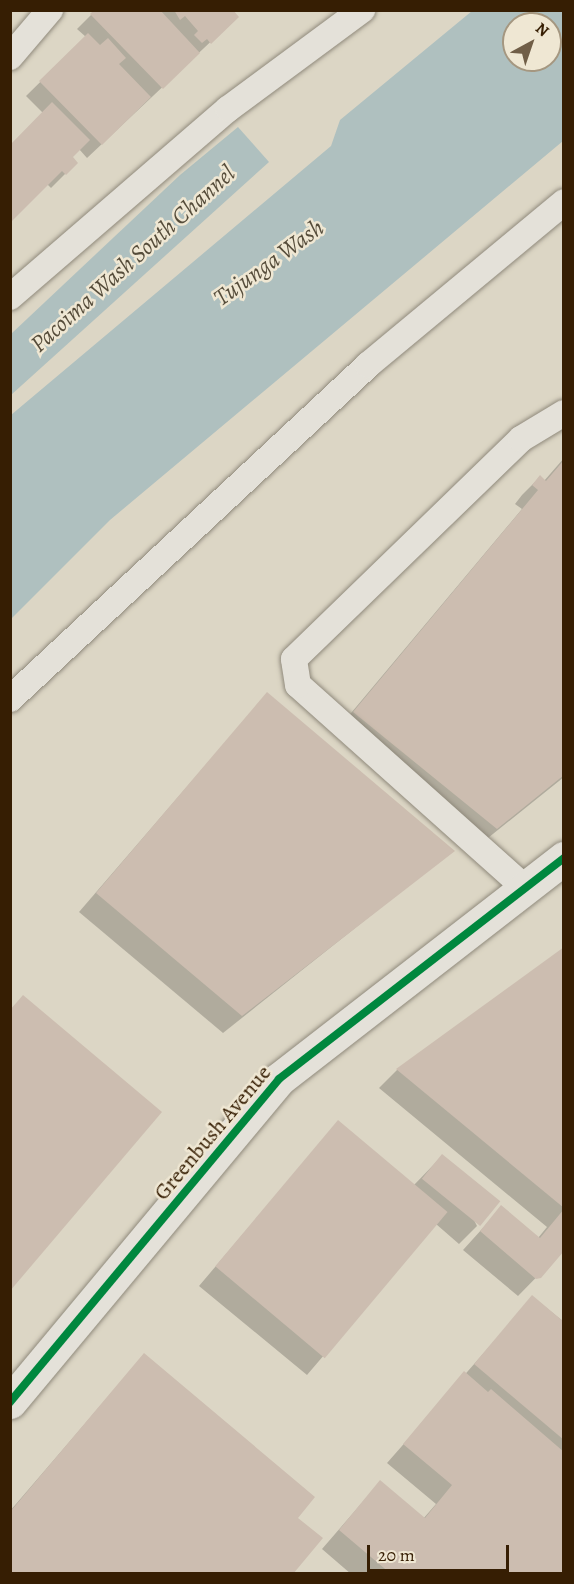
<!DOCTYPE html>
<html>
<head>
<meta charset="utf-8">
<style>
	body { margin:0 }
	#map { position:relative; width:574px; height:1584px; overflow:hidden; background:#dcd6c5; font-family:Alegreya,serif }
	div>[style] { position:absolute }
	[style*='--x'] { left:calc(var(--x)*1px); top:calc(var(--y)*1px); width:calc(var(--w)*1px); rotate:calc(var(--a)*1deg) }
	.water>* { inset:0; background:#afc0bf }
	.shadow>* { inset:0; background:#0003 }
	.building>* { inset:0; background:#ccbdb0; transform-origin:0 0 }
	.roads { filter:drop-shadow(0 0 2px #908a7c) drop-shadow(0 0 2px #908a7c) }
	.lane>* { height:26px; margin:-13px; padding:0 13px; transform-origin:13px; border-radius:13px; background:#e4e1d9 }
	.street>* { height:33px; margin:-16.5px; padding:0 16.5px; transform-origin:16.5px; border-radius:16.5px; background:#e4e1d9 }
	.cycleway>* { height:8px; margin:-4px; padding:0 4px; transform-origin:4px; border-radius:4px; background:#00873e }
	span { translate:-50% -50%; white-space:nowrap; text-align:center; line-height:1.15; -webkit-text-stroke:5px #efe7d3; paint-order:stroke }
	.street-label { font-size:22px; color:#361e03 }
	.water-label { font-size:24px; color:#554c3a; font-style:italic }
	.frame { position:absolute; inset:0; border:12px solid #361e03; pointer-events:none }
	.north { position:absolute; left:502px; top:12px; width:60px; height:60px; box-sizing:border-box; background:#efe7d3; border:2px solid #a59780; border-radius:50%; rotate:40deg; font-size:16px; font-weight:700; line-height:24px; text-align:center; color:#361e03 }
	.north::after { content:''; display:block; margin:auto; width:21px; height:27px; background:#705e47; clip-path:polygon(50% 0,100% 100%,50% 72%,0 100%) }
	.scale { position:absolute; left:367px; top:1545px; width:142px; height:27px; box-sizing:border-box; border:3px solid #361e03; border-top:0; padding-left:8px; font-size:18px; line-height:21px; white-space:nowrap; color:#361e03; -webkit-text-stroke:4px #efe7d3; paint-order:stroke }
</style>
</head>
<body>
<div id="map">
	<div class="water">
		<i style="clip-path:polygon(evenodd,472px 11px,563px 11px,563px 141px,110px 520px,11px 619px,11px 415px,331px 146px,340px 120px,472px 11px,514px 24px,550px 24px,550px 60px,514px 60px,514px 24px)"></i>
		<i style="clip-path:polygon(238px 127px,269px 162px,11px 395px,11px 334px,180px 175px)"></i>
	</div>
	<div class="shadow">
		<i style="clip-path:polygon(96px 10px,231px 10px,237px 17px,87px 158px,79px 149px,71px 157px,76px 163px,51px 188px,47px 184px,43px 113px,26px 96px,86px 37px,77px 29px)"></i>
		<i style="clip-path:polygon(564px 458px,564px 777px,478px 846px,336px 731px,522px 509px,515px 504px,522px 495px,540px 477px,544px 481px)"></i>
		<i style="clip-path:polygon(267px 694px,452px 851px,223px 1033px,79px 912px)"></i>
		<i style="clip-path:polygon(564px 949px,564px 1249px,518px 1296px,463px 1250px,502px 1207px,538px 1238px,547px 1227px,379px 1088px,397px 1070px)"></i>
		<i style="clip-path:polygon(338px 1122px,414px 1185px,442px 1156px,477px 1226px,459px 1244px,436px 1224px,307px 1375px,199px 1286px)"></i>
		<i style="clip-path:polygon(533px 1297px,564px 1322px,564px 1574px,351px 1574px,322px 1549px,380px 1482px,423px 1519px,436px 1504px,387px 1463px)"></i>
		<i style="clip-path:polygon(144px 1355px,296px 1518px,10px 1574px,10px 1511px)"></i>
	</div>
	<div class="building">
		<i style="clip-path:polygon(94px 10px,160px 10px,200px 53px,163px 89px,90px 14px)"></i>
		<i style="clip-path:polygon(174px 10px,233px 10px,239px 17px,211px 44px,207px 39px,202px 43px,194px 35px,198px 31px,185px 16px,180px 20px)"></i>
		<i style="clip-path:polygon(88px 33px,100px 45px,108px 38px,126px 58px,119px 64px,151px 97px,102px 145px,39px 81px)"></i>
		<i style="clip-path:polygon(52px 102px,90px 140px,73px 157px,78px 163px,66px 175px,62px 171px,10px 223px,10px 145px)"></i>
		<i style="clip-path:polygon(564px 460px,564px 775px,497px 829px,353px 712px,538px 490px,532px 485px,540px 475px,546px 481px)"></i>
		<i style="clip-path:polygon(267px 692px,455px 851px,242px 1016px,96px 893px)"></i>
		<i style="clip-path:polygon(564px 947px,564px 1208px,396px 1069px)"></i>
		<i style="clip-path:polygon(23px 995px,162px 1112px,10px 1291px,10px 1010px)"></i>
		<i style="left:338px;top:1120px;width:143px;height:191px;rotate:40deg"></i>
		<i style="left:442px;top:1154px;width:75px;height:32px;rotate:39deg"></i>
		<i style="clip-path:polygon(501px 1205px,540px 1238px,564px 1209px,564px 1251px,541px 1278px,536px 1279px,480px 1231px)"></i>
		<i style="clip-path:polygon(532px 1295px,564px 1322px,564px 1440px,474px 1364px)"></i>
		<i style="clip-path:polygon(144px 1353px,315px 1497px,298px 1518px,323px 1538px,293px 1574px,10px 1574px,10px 1512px)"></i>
		<i style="clip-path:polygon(464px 1371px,488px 1392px,491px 1389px,564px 1452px,564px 1574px,391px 1574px,339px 1530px,380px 1480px,425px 1518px,452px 1485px,403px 1444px)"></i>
	</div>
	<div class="roads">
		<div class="lane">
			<i style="--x:10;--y:57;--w:62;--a:-49.6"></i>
			<i style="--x:10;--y:297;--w:288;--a:-40.8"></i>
			<i style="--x:228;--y:109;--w:167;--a:-36.5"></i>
			<i style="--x:10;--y:699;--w:490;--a:-43"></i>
			<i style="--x:368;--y:365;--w:255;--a:-39.7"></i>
			<i style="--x:524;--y:887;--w:303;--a:-138.2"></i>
			<i style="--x:298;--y:685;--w:26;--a:-99"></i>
			<i style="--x:294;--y:659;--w:316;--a:-44.1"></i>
			<i style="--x:521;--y:439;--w:50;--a:-31.2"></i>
		</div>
		<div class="street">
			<i style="--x:10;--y:1402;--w:420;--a:-50.2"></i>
			<i style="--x:279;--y:1079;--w:361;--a:-37.8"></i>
		</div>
	</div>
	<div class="cycleway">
		<i style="--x:10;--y:1402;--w:420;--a:-50.2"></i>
		<i style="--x:279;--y:1079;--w:361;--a:-37.8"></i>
	</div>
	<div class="street-label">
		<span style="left:213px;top:1133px;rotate:-50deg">Greenbush Avenue</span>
	</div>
	<div class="water-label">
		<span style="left:133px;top:259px;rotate:-42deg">Pacoima Wash South Channel</span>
		<span style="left:269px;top:263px;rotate:-36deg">Tujunga Wash</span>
	</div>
	<div class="frame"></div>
	<div class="north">N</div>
	<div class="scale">20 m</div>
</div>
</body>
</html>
